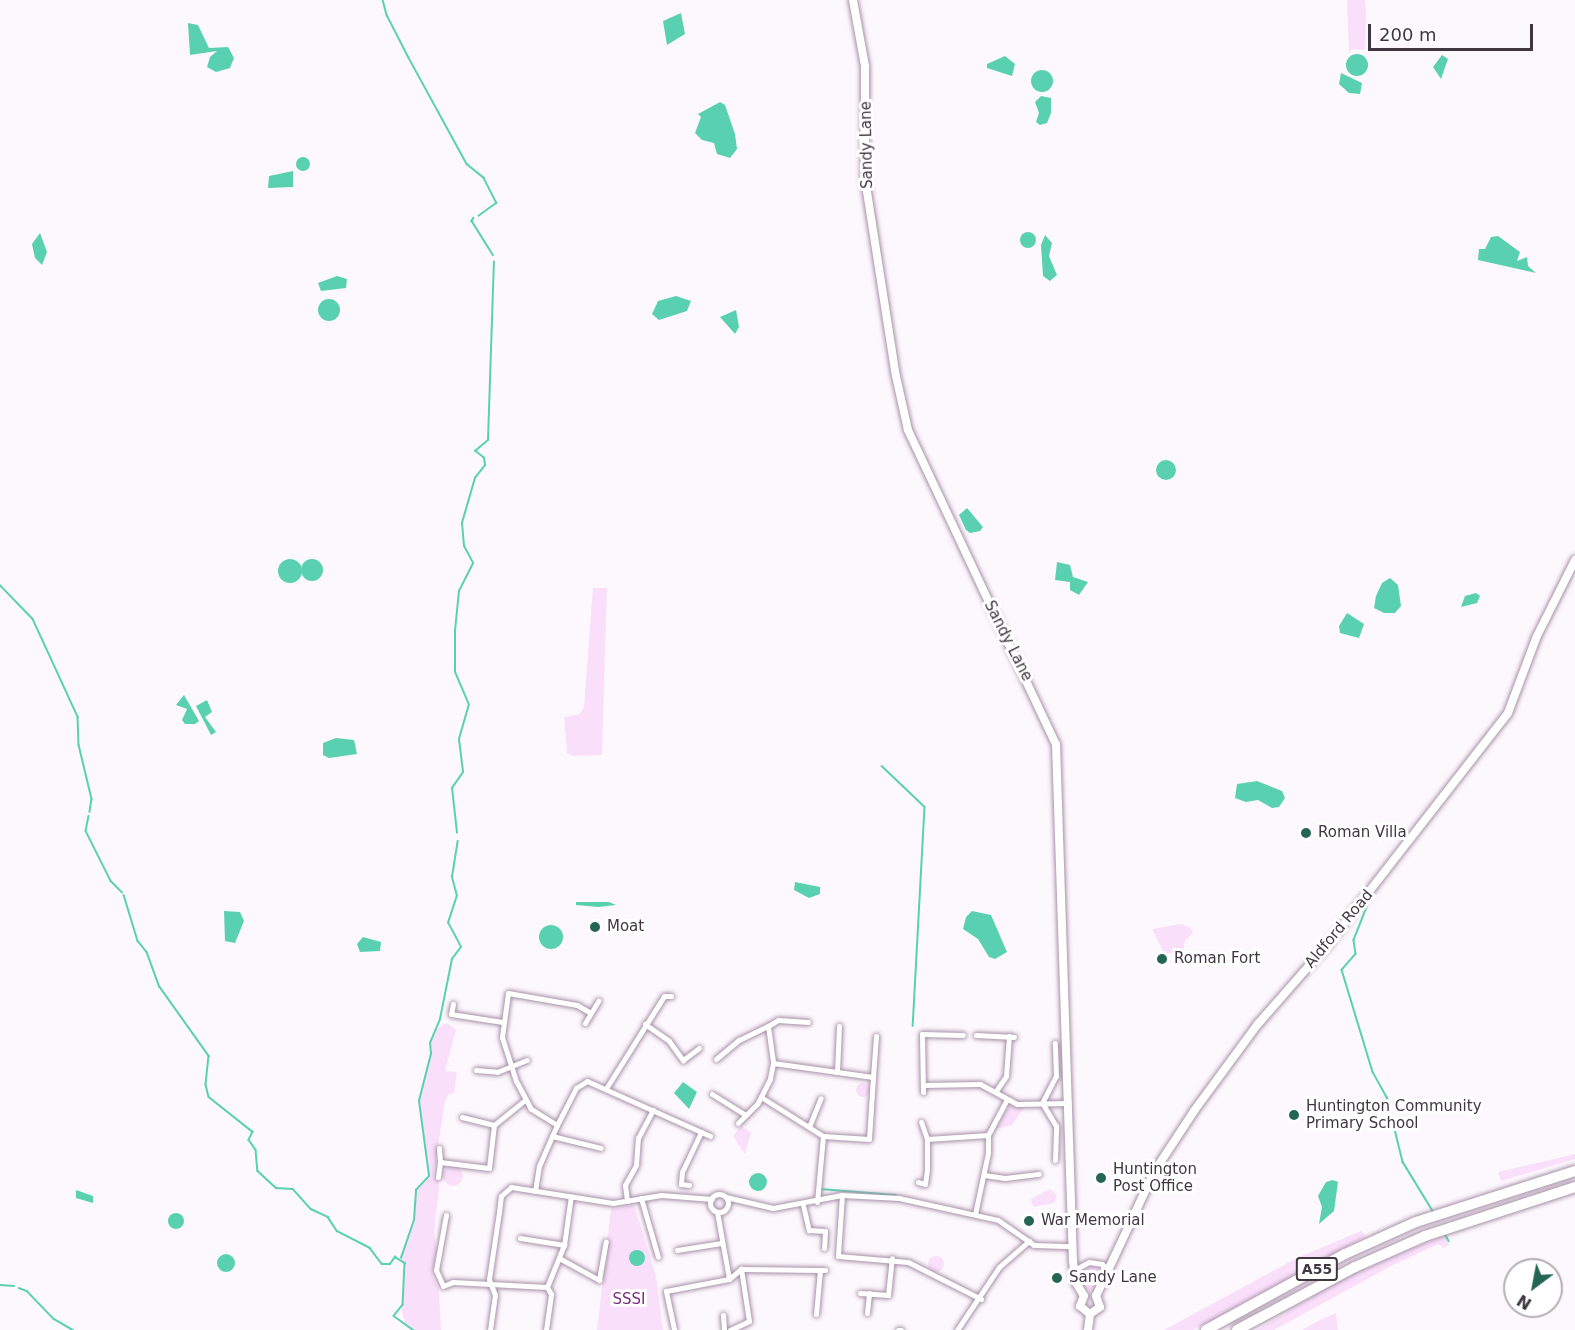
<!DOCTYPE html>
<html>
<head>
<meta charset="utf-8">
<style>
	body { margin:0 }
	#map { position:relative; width:1575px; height:1330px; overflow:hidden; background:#fdf8fd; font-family:"DejaVu Sans",sans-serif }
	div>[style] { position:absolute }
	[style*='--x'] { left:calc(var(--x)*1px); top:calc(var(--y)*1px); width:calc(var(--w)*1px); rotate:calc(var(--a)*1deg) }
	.green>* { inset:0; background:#fadffb }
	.round { border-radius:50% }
	.water>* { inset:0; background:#59d1b0 }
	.stream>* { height:1.5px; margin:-0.75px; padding:0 0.75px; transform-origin:0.75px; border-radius:0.75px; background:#59d1b0 }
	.roads { filter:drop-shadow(0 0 2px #a891a9) drop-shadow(0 0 2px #a891a9) }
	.street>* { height:5px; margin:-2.5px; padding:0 2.5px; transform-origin:2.5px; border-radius:2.5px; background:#fff }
	.street>.ring { margin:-2.5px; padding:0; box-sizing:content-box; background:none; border:5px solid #fff; border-radius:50% }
	.secondary>* { height:8px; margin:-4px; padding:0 4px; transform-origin:4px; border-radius:4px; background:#fff }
	.highway>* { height:10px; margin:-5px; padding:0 5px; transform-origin:5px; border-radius:5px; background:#fff }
	.dots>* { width:16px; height:16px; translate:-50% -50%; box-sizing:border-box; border:3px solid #fff; border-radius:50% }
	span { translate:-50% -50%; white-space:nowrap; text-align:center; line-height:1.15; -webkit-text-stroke:6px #fff; paint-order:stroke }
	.shield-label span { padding:2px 4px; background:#fff; border:2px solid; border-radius:4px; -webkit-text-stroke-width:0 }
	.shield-label { font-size:14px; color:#413741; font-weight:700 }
	.street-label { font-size:15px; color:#413741 }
	.poi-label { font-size:15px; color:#413741 }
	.left { translate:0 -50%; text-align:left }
	.park-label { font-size:15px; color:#782c7d }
	.north { position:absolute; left:1503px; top:1258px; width:60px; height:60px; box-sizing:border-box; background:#fff; border:2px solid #b3afb3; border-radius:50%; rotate:212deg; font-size:16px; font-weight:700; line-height:24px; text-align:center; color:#413741 }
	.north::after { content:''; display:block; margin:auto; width:21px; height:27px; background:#256553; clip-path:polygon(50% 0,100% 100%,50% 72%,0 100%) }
	.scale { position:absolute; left:1368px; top:24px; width:165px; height:27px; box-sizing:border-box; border:3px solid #413741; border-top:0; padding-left:8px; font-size:18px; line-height:21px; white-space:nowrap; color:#413741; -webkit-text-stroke:4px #fff; paint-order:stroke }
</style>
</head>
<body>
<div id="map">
	<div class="green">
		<i style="clip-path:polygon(1347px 0,1365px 0,1366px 15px,1365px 50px,1352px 49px,1349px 53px)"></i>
		<i style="clip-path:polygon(593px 588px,607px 588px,602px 755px,573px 756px,567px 753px,564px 717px,580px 714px,584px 707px)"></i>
		<i style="clip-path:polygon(1181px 924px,1191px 928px,1193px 933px,1185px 940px,1183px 953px,1164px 953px,1152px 929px)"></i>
		<i style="clip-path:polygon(447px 1023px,456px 1030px,445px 1071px,457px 1072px,454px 1093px,448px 1095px,445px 1102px,433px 1177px,439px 1179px,439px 1188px,434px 1233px,437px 1251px,432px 1275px,439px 1291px,441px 1330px,413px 1330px,405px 1323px,401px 1307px,406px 1269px,400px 1259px,414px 1220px,416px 1190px,429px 1176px,419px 1101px,431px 1054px,430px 1043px,436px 1029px)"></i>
		<i class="round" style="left:856px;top:1083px;width:14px;height:14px"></i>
		<i style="clip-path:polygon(1009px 1106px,1024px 1108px,1012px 1125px,995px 1129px)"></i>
		<i style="clip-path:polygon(741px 1126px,751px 1133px,745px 1154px,733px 1136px)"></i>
		<i style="clip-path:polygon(1575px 1154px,1575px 1159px,1501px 1181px,1498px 1172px)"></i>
		<i class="round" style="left:443px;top:1166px;width:20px;height:20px"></i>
		<i style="clip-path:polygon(1050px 1189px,1057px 1195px,1054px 1203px,1033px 1207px,1031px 1199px)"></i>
		<i style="clip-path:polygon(634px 1205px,656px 1276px,663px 1330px,597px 1330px,611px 1209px)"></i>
		<i style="clip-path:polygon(1361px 1231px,1366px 1236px,1193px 1330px,1164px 1330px,1297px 1258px)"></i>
		<i style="clip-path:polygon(1445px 1235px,1449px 1244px,1445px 1248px,1438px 1244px,1391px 1266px,1274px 1330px,1257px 1330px,1344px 1278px)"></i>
		<i class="round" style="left:928px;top:1256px;width:16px;height:16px"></i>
		<i class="round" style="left:1077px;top:1264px;width:26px;height:26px"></i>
		<i style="clip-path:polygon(1336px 1313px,1338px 1330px,1302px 1330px,1318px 1321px)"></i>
	</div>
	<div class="water">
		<i style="clip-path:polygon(681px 13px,685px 34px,667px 45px,663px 21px)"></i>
		<i style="clip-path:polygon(188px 23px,198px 25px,209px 48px,228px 47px,234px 58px,230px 68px,216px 72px,207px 67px,210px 57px,217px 51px,190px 55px)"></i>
		<i class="round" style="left:1346px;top:54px;width:22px;height:22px"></i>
		<i style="clip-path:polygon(1442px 55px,1448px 59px,1441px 79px,1433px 67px)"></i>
		<i style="clip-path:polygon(1005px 56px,1015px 64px,1012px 76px,987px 68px,987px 64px)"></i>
		<i class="round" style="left:1031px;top:70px;width:22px;height:22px"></i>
		<i style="clip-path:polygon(1341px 73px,1362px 83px,1360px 94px,1349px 93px,1339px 84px)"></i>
		<i style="clip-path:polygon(1041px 96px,1051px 98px,1051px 113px,1047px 123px,1040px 125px,1036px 122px,1039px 113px,1035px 102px)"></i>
		<i style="clip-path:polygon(720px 102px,725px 105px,735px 134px,737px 149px,730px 158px,717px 154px,714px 143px,702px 140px,695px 133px,701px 117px,698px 114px)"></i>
		<i class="round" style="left:296px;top:157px;width:14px;height:14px"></i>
		<i style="clip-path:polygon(293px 171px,293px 187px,268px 188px,269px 176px)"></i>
		<i class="round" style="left:1020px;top:232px;width:16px;height:16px"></i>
		<i style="clip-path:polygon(40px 233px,47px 252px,42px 265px,35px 258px,32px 244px)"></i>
		<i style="clip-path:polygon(1045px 235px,1052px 243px,1049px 256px,1057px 275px,1050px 281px,1043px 276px,1041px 245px)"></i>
		<i style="clip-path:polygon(1498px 236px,1520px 252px,1517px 261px,1527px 257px,1528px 266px,1536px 273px,1478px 260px,1479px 249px,1485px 249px,1491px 237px)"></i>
		<i style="clip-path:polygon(337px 276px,347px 279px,346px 288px,321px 291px,318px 283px)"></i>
		<i style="clip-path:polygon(676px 296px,691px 301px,687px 311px,659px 320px,652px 314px,658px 301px)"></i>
		<i class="round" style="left:318px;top:299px;width:22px;height:22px"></i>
		<i style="clip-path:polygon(736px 310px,739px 327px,735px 334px,720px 317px)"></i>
		<i class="round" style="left:1156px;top:460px;width:20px;height:20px"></i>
		<i style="clip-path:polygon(967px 508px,983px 527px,980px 531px,970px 533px,966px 530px,959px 515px)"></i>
		<i class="round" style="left:301px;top:559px;width:22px;height:22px"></i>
		<i class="round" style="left:278px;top:559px;width:24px;height:24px"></i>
		<i style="clip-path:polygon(1057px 562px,1070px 565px,1073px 577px,1088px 582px,1079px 595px,1070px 590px,1070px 582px,1055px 580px)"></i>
		<i style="clip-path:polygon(1390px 578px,1398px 585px,1401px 606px,1395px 613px,1384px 613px,1374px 608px,1376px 596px,1382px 583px)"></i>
		<i style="clip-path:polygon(1476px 593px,1480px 596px,1477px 603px,1461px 607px,1465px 596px)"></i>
		<i style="clip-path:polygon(1347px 613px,1364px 624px,1359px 638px,1340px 633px,1339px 626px)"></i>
		<i style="clip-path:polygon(184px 695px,199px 721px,195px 724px,185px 724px,182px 720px,187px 709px,176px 705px)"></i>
		<i style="clip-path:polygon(207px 700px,212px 712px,205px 717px,216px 732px,211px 735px,196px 706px)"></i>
		<i style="clip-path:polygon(336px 738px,354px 740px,357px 754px,329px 758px,323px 755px,323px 743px)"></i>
		<i style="clip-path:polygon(1257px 781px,1282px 791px,1285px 798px,1279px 807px,1272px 808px,1258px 800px,1246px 802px,1235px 798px,1237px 784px)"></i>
		<i style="clip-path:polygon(795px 882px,820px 887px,820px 894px,809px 898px,794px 890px)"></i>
		<i style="clip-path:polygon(576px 902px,609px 902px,616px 905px,598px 907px,576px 905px)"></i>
		<i style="clip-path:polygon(224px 911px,240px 912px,244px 921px,235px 943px,225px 941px)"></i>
		<i style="clip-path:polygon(972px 911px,991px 915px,1007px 952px,995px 959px,989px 957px,978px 939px,963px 929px,966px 917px)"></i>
		<i class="round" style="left:539px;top:925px;width:24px;height:24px"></i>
		<i style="clip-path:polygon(363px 937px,381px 942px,380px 951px,360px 952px,357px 944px)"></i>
		<i style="clip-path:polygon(683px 1082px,697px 1092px,689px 1109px,674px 1093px)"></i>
		<i class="round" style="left:749px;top:1173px;width:18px;height:18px"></i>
		<i style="clip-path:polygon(1333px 1180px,1338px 1182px,1334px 1211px,1319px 1224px,1322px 1207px,1318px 1196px,1326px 1182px)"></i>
		<i style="clip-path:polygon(76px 1190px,93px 1196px,93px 1203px,76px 1198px)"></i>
		<i class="round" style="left:168px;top:1213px;width:16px;height:16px"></i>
		<i class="round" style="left:629px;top:1250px;width:16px;height:16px"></i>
		<i class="round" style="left:217px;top:1254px;width:18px;height:18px"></i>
	</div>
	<div class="stream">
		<i style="--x:383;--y:0;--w:16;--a:75"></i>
		<i style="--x:387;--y:15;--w:48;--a:62.9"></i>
		<i style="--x:409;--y:58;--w:121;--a:61.3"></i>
		<i style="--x:467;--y:164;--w:22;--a:39"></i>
		<i style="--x:484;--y:178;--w:28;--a:63"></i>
		<i style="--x:497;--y:203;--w:22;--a:144"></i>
		<i style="--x:474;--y:218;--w:4;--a:124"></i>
		<i style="--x:472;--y:221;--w:40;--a:58"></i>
		<i style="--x:0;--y:585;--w:47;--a:45.9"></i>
		<i style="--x:33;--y:619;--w:108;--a:65.3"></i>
		<i style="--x:78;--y:717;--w:28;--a:88"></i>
		<i style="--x:79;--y:745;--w:56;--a:76.5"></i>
		<i style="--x:92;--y:799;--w:13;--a:99"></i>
		<i style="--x:882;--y:766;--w:59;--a:43.6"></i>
		<i style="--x:925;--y:807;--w:219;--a:93.1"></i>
		<i style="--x:89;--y:816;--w:15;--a:101"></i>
		<i style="--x:86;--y:831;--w:56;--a:63.4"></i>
		<i style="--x:111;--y:881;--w:16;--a:45"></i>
		<i style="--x:457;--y:833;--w:45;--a:-96.3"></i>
		<i style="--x:452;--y:788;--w:19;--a:-55"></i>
		<i style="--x:463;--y:772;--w:33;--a:-97"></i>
		<i style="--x:459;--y:739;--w:35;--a:-74"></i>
		<i style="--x:469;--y:705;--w:36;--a:-113"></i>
		<i style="--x:455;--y:672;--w:41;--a:-90"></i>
		<i style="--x:455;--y:631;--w:40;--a:-84.3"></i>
		<i style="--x:459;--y:591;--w:31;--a:-63"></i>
		<i style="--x:473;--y:563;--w:19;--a:-118"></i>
		<i style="--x:464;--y:546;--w:23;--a:-95"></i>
		<i style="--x:462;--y:523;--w:47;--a:-73.9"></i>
		<i style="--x:475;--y:478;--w:16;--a:-52"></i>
		<i style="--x:485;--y:465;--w:7;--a:-98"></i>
		<i style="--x:484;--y:458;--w:11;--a:-142"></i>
		<i style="--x:475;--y:451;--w:17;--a:-40"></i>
		<i style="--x:488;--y:440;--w:178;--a:-88.1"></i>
		<i style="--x:124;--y:895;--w:48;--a:73.1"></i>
		<i style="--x:138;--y:941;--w:14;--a:51"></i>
		<i style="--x:147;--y:952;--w:37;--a:70"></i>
		<i style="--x:160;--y:987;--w:85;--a:54.6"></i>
		<i style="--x:209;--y:1056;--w:29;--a:96"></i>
		<i style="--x:206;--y:1085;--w:12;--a:76"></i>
		<i style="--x:209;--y:1097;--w:56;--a:38.5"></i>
		<i style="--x:253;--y:1132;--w:9;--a:117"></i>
		<i style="--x:249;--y:1140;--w:12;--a:55"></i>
		<i style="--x:256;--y:1150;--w:21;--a:85"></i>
		<i style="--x:258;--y:1171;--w:25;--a:43"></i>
		<i style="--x:276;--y:1188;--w:17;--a:3"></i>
		<i style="--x:293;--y:1189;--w:27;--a:48"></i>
		<i style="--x:311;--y:1209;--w:19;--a:25"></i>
		<i style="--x:328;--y:1217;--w:17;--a:57"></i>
		<i style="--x:337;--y:1231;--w:37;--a:27"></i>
		<i style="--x:370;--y:1248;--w:20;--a:53"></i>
		<i style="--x:382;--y:1264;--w:8;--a:0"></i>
		<i style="--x:390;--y:1264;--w:9;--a:-54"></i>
		<i style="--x:395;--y:1257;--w:12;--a:31"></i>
		<i style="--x:405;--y:1263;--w:42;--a:92.7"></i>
		<i style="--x:403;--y:1305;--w:14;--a:129"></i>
		<i style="--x:394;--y:1316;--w:24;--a:36"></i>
		<i style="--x:1370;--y:900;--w:43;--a:111.8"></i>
		<i style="--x:1354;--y:940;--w:14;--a:82"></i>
		<i style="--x:1356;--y:954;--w:21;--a:131"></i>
		<i style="--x:1342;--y:970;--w:107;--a:73.1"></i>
		<i style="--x:1373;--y:1072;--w:29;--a:61"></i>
		<i style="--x:1387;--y:1097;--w:67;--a:76.2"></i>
		<i style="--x:1403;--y:1162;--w:57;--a:58.5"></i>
		<i style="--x:820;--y:1189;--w:76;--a:4.5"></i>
		<i style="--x:1445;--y:1234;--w:8;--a:60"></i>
		<i style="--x:401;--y:1258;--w:40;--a:-71.1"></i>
		<i style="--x:414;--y:1220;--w:30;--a:-86"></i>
		<i style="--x:416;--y:1190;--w:19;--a:-47"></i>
		<i style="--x:429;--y:1176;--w:76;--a:-97.6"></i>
		<i style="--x:419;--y:1101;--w:49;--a:-75.7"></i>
		<i style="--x:431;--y:1054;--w:11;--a:-95"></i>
		<i style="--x:430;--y:1043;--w:26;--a:-67"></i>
		<i style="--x:440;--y:1019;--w:61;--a:-78.7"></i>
		<i style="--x:452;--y:959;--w:15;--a:-53"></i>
		<i style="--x:461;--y:947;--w:27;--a:-118"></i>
		<i style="--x:448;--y:923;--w:28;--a:-72"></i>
		<i style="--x:457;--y:896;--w:20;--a:-105"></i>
		<i style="--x:452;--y:877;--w:36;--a:-81"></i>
		<i style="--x:0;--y:1285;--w:14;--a:4"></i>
		<i style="--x:19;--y:1288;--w:9;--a:21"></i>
		<i style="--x:27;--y:1291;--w:39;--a:46"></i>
		<i style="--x:54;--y:1319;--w:22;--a:30"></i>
	</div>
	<div class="roads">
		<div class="street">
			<i style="--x:453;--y:1004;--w:10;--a:101"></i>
			<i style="--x:451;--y:1014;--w:52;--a:8.9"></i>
			<i style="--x:585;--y:1023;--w:26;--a:-59"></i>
			<i style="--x:645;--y:1024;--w:29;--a:35"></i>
			<i style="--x:669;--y:1041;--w:24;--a:54"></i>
			<i style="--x:683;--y:1060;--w:20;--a:-37"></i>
			<i style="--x:768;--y:1026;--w:12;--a:-31"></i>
			<i style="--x:778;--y:1020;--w:30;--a:4"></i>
			<i style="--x:976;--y:1035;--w:38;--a:3"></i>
			<i style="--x:716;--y:1059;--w:30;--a:-40"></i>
			<i style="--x:739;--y:1040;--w:32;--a:-26"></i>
			<i style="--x:768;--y:1026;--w:37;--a:82"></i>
			<i style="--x:773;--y:1063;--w:16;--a:101"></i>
			<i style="--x:770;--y:1079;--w:28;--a:117"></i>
			<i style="--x:757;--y:1104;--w:27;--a:135"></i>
			<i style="--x:476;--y:1070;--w:21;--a:5"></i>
			<i style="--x:497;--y:1072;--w:32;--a:-22"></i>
			<i style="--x:837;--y:1072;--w:46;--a:-87.5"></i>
			<i style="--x:873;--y:1077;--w:41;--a:-85.8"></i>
			<i style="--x:924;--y:1085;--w:56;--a:-1"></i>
			<i style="--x:980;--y:1084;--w:42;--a:28.4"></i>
			<i style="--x:1017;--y:1104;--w:52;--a:-1.1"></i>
			<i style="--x:607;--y:1087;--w:107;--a:-57.9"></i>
			<i style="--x:664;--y:996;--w:7;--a:0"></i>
			<i style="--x:996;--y:1091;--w:18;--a:-56"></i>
			<i style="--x:1006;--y:1076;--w:40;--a:-85.7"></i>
			<i style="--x:923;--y:1092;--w:58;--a:-91"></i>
			<i style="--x:922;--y:1034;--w:41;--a:1.4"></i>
			<i style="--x:712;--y:1094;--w:38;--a:32"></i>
			<i style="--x:761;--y:1097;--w:73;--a:32.2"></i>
			<i style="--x:823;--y:1136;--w:46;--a:3.7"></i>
			<i style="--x:869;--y:1139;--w:62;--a:-86.3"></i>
			<i style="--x:873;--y:1077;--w:101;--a:-172"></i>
			<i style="--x:462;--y:1117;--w:33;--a:14"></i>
			<i style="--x:557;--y:1125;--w:31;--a:-148"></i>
			<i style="--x:531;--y:1109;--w:32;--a:-118"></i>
			<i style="--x:516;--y:1081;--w:46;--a:-107.7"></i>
			<i style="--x:502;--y:1037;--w:44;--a:-82.2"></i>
			<i style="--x:508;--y:993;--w:70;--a:9.9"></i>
			<i style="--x:577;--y:1005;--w:16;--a:30"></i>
			<i style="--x:809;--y:1127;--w:31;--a:-68"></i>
			<i style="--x:701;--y:1132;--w:10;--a:24"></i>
			<i style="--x:552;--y:1136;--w:50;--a:13.8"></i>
			<i style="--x:927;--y:1139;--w:61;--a:-3.8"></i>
			<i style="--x:439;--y:1148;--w:14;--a:86"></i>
			<i style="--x:1055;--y:1160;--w:34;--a:-88"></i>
			<i style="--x:1056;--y:1126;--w:27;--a:-121"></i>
			<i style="--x:1042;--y:1103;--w:30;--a:-63"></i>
			<i style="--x:1056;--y:1076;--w:33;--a:-92"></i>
			<i style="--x:984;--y:1175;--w:21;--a:8"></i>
			<i style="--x:1005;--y:1178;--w:34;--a:-7"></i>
			<i style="--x:438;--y:1177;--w:15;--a:-82"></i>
			<i style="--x:440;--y:1162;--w:49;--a:7"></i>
			<i style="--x:489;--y:1168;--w:43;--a:-83.4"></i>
			<i style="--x:494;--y:1125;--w:38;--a:-39"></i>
			<i style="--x:918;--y:1182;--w:7;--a:16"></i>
			<i style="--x:925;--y:1184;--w:15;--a:-82"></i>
			<i style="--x:927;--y:1169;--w:30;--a:-90"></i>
			<i style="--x:927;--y:1139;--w:18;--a:-109"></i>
			<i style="--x:535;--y:1191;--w:25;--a:-81"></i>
			<i style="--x:539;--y:1166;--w:45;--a:-66.3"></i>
			<i style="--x:557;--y:1125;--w:42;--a:-62.8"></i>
			<i style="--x:576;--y:1088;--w:13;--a:-32"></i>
			<i style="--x:587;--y:1081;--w:125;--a:24.1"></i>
			<i style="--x:701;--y:1132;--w:44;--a:115.4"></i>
			<i style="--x:682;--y:1172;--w:12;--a:95"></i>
			<i style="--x:681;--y:1184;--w:8;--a:7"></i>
			<i class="ring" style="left:710px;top:1194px;width:13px;height:13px"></i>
			<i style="--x:842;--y:1195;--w:61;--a:93.8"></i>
			<i style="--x:838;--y:1256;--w:70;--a:4.9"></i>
			<i style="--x:908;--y:1262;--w:82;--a:26.9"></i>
			<i style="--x:726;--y:1197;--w:48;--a:13.2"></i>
			<i style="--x:773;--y:1208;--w:70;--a:-10.7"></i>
			<i style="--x:842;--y:1195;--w:57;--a:3"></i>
			<i style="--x:899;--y:1198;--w:101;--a:12.5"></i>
			<i style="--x:998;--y:1220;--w:44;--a:34.8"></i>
			<i style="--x:1034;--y:1245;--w:38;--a:2"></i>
			<i style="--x:641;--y:1198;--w:61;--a:73.9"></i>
			<i style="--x:627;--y:1201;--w:16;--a:-97"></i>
			<i style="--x:625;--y:1185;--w:23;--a:-61"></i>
			<i style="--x:636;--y:1165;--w:27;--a:-86"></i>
			<i style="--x:638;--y:1138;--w:32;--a:-62"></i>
			<i style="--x:817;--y:1202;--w:66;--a:-84.8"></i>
			<i style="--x:803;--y:1205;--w:26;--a:77"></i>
			<i style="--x:809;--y:1230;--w:16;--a:4"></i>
			<i style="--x:825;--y:1231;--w:17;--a:93"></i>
			<i style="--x:717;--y:1212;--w:68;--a:79.8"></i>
			<i style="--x:975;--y:1214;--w:62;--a:-78"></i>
			<i style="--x:988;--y:1153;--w:18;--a:-90"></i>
			<i style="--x:988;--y:1135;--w:40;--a:-62"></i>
			<i style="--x:446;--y:1215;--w:56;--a:100.3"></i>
			<i style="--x:436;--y:1270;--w:17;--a:66"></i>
			<i style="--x:443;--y:1286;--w:11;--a:-22"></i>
			<i style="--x:453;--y:1282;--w:94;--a:3"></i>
			<i style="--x:547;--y:1287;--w:45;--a:-68"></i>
			<i style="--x:564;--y:1245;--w:49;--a:-81.9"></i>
			<i style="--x:520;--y:1238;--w:45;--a:9"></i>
			<i style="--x:677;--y:1250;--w:45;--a:-9"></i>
			<i style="--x:559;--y:1258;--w:46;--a:28.8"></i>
			<i style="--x:599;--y:1280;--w:39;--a:-80"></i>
			<i style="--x:1074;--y:1270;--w:17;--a:-28"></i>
			<i style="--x:1089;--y:1262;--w:13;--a:9"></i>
			<i style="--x:1102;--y:1264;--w:10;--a:45"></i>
			<i style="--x:860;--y:1293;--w:28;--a:4"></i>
			<i style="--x:888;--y:1295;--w:37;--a:-84"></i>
			<i style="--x:867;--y:1313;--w:20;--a:-84"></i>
			<i style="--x:816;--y:1314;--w:44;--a:-84.8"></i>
			<i style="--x:820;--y:1270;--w:5;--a:0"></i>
			<i style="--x:723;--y:1315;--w:15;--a:86"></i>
			<i style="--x:674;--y:1329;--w:39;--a:-102"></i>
			<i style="--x:666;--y:1291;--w:64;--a:-10.8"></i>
			<i style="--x:729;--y:1279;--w:16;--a:-40"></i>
			<i style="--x:741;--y:1269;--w:79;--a:0.7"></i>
			<i style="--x:490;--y:1330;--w:35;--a:-82"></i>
			<i style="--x:495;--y:1295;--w:17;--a:-111"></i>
			<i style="--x:489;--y:1279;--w:68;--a:-81.5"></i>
			<i style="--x:499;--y:1212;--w:16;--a:-83"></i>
			<i style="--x:501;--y:1196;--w:13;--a:-42"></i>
			<i style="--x:511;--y:1187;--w:103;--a:8.9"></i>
			<i style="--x:613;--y:1203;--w:49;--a:-9.5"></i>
			<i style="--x:661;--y:1195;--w:51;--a:4.5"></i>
			<i style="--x:546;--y:1330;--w:36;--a:-82"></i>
			<i style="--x:551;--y:1294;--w:8;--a:-120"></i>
			<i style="--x:730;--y:1330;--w:21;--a:-25"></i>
			<i style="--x:749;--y:1321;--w:53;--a:-98.7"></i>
			<i style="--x:898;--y:1330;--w:3;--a:0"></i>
			<i style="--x:957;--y:1330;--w:76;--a:-56.3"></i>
			<i style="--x:999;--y:1267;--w:40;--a:-41"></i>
		</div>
		<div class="secondary">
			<i style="--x:853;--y:0;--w:67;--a:79.7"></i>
			<i style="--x:865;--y:66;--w:113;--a:90"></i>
			<i style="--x:865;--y:179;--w:199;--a:81.1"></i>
			<i style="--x:896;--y:376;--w:55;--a:77.5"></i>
			<i style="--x:908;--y:430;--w:347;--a:64.8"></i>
			<i style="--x:1056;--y:744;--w:517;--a:88.12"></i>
			<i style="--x:1073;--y:1261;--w:20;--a:84"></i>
			<i style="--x:1075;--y:1281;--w:17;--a:59"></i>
			<i style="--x:1084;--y:1296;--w:11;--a:112"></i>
			<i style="--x:1080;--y:1306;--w:13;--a:39"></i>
			<i style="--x:1096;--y:1296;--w:137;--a:-64.9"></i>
			<i style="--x:1154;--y:1172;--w:73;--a:-56.7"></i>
			<i style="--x:1194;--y:1111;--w:108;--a:-53.7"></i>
			<i style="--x:1258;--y:1024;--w:108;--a:-48.8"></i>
			<i style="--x:1329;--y:943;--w:291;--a:-52.1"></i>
			<i style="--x:1508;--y:713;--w:82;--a:-69.4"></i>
			<i style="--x:1537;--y:636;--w:85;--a:-63.4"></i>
			<i style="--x:1090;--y:1314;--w:12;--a:-35"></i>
			<i style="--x:1100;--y:1307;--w:12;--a:-110"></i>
			<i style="--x:1088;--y:1330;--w:16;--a:-83"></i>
		</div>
		<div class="highway">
			<i style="--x:1206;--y:1330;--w:158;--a:-28.7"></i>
			<i style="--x:1345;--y:1254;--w:78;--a:-24.3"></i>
			<i style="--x:1416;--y:1222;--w:167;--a:-17.8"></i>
			<i style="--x:1237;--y:1330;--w:134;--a:-28.1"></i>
			<i style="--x:1355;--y:1267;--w:77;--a:-23.9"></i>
			<i style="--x:1425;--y:1236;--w:158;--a:-18.1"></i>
		</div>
	</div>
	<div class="dots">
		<i style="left:1306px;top:833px;background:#256553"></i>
		<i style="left:595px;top:927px;background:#256553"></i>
		<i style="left:1162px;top:959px;background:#256553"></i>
		<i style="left:1294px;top:1115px;background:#256553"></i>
		<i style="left:1101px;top:1178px;background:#256553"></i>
		<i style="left:1029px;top:1221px;background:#256553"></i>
		<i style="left:1057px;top:1278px;background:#256553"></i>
	</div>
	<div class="shield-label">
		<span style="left:1317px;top:1269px">A55</span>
	</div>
	<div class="street-label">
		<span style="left:867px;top:145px;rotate:-91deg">Sandy Lane</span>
		<span style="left:1008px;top:641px;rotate:63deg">Sandy Lane</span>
		<span style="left:1339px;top:929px;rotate:-50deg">Aldford Road</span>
	</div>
	<div class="poi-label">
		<span class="left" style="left:1318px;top:833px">Roman Villa</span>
		<span class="left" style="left:607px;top:927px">Moat</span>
		<span class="left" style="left:1174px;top:959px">Roman Fort</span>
		<span class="left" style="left:1306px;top:1115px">Huntington Community<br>Primary School</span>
		<span class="left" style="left:1113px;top:1178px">Huntington<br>Post Office</span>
		<span class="left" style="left:1041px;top:1221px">War Memorial</span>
		<span class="left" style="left:1069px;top:1278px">Sandy Lane</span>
	</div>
	<div class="park-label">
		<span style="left:629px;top:1300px">SSSI</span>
	</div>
	<div class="north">N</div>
	<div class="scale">200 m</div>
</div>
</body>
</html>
